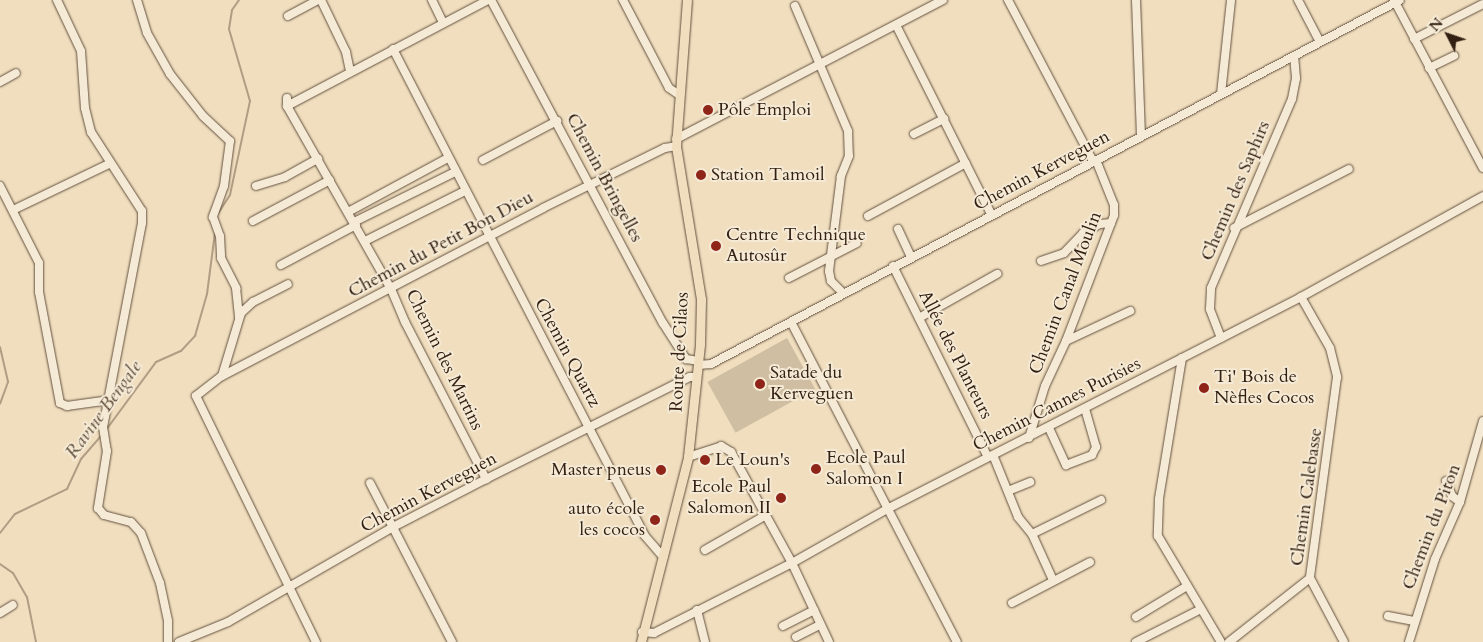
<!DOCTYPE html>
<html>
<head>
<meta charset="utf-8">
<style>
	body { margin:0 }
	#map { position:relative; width:1483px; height:642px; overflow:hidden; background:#f0debf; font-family:Cardo,serif }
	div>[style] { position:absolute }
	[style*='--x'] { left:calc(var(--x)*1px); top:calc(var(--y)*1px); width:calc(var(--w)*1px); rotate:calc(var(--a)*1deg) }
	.green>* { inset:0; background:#d0bea2; transform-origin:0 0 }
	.stream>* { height:2px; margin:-1px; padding:0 1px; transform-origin:1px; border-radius:1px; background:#b09d84 }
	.roads { filter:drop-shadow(0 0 1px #63503d) drop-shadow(0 0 1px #63503d) }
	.minor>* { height:8px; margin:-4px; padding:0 4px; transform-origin:4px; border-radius:4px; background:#f5ead5 }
	.major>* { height:9px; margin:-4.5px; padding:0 4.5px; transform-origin:4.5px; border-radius:4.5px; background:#f0debf }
	.dots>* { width:14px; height:14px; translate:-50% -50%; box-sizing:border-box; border:2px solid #f5ead5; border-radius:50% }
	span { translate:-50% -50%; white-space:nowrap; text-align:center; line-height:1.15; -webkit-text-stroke:4px #f5ead5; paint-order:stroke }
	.poi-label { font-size:18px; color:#342012 }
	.left { translate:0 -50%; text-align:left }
	.right { translate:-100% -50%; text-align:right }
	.street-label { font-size:18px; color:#342012 }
	.water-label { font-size:19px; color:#5f4c3a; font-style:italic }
	.north { position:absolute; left:1423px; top:10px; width:50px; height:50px; -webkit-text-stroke:4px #f5ead5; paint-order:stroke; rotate:311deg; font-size:14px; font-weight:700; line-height:20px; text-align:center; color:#342012 }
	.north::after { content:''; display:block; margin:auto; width:18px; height:22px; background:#342012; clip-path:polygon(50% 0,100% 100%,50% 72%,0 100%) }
</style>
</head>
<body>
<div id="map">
	<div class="green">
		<i style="left:787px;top:338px;width:58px;height:91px;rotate:61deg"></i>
	</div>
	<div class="stream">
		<i style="--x:217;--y:215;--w:24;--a:-57"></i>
		<i style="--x:230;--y:195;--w:96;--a:-78"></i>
		<i style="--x:250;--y:101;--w:75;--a:-106.3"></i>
		<i style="--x:229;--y:29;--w:19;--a:-81"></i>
		<i style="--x:232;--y:10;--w:12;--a:-55"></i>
		<i style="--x:0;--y:347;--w:36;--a:77"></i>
		<i style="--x:8;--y:382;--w:23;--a:110"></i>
		<i style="--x:106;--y:430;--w:84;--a:-53.7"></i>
		<i style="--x:156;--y:362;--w:27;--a:-24"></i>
		<i style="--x:181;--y:351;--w:21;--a:-47"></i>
		<i style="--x:195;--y:336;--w:44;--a:-74.1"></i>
		<i style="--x:207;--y:294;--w:63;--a:-82.6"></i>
		<i style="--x:0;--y:533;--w:24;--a:-52"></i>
		<i style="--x:15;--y:514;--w:58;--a:-25.7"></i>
		<i style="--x:67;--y:489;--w:33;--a:-65"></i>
		<i style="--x:81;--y:459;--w:30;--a:-49"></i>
		<i style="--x:0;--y:564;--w:16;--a:35"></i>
		<i style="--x:13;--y:573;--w:28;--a:60"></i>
		<i style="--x:27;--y:597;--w:46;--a:78.7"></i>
	</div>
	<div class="roads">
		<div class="minor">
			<i style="--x:57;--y:0;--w:56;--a:64.8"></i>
			<i style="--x:81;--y:51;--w:57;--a:86"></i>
			<i style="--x:85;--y:108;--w:25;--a:76"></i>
			<i style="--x:91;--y:132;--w:94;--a:57.2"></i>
			<i style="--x:142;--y:211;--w:12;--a:90"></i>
			<i style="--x:142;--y:223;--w:208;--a:100.8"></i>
			<i style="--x:103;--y:427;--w:24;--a:81"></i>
			<i style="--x:107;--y:451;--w:58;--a:99"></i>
			<i style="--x:98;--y:508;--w:9;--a:49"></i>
			<i style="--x:104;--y:515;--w:28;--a:15"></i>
			<i style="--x:131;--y:522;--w:15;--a:48"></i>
			<i style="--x:141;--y:533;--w:53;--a:69.2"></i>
			<i style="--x:160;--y:583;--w:39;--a:78"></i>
			<i style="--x:168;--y:621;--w:21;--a:90"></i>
			<i style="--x:137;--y:0;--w:34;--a:73"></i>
			<i style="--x:147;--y:33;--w:47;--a:60.7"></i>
			<i style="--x:170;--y:74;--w:53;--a:51.8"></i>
			<i style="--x:203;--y:116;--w:37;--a:43"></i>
			<i style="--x:230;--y:141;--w:45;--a:97.6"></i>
			<i style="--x:224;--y:186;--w:33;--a:110"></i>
			<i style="--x:213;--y:217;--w:20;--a:70"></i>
			<i style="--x:220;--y:236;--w:22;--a:87"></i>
			<i style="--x:221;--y:258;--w:34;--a:63"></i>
			<i style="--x:236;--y:288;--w:29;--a:84"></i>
			<i style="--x:321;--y:0;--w:58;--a:64.3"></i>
			<i style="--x:346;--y:52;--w:19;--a:78"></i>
			<i style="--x:432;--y:0;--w:25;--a:64"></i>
			<i style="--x:491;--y:0;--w:366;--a:62"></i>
			<i style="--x:663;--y:323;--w:43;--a:57.4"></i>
			<i style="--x:686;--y:359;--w:12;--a:9"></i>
			<i style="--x:623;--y:0;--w:99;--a:62.4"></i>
			<i style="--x:669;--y:88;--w:11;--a:34"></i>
			<i style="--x:1008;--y:0;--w:182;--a:62.2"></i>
			<i style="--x:1136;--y:0;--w:136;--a:87.9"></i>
			<i style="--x:1298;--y:0;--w:47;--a:62.4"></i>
			<i style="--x:1394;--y:0;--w:190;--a:62.1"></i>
			<i style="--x:795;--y:6;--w:136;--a:67"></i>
			<i style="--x:848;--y:131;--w:25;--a:88"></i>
			<i style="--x:849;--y:156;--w:22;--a:112"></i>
			<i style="--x:841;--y:176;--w:96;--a:97.2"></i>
			<i style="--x:829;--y:271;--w:10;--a:79"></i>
			<i style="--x:831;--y:281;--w:17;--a:45"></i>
			<i style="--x:288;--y:16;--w:34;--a:-28"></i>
			<i style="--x:896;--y:25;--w:212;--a:63.3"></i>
			<i style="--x:1414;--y:39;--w:77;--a:-26.9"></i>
			<i style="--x:393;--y:49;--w:548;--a:62.64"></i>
			<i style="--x:645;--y:536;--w:28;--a:49"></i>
			<i style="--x:1429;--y:68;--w:28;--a:-26"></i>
			<i style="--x:0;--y:82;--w:18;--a:-29"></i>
			<i style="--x:1221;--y:94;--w:95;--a:-83.9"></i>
			<i style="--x:287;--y:98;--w:8;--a:90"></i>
			<i style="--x:287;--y:106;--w:210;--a:60.4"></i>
			<i style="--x:391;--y:289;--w:36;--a:67"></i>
			<i style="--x:405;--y:322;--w:177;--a:62.7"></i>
			<i style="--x:287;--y:106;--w:227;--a:-27.8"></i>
			<i style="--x:914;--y:134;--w:34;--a:-27"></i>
			<i style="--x:676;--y:139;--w:301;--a:-27.5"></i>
			<i style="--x:483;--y:160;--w:84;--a:-27.8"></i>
			<i style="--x:0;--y:186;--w:86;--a:63.1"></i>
			<i style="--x:39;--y:263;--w:29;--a:90"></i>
			<i style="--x:39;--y:292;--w:113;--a:79.3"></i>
			<i style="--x:60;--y:403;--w:8;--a:23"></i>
			<i style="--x:67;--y:406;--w:43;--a:-7.9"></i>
			<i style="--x:256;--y:186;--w:30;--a:-17"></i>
			<i style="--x:285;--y:177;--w:38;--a:-29"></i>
			<i style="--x:13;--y:210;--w:106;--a:-25.6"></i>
			<i style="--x:348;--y:212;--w:114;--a:-28.4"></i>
			<i style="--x:868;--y:216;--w:111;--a:-28.4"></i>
			<i style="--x:253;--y:221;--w:87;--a:-28"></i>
			<i style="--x:354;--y:222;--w:113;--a:-26.3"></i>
			<i style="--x:1234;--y:228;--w:129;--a:-27.2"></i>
			<i style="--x:898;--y:229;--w:31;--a:65"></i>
			<i style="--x:365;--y:241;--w:112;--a:-26.6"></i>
			<i style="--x:1041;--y:261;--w:24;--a:-19"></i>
			<i style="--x:1064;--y:253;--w:28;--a:-46"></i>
			<i style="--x:1083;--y:233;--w:19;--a:-28"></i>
			<i style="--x:1100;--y:224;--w:11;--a:-5"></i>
			<i style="--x:281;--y:265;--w:85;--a:-28.1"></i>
			<i style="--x:893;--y:266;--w:213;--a:63.6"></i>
			<i style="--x:789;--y:278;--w:76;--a:-27.2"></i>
			<i style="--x:1301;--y:297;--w:59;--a:60.4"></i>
			<i style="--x:1330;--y:348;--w:30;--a:76"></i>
			<i style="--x:1337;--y:377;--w:203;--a:97.7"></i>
			<i style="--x:1310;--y:578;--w:72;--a:62"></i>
			<i style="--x:919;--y:318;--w:90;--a:-29.4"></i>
			<i style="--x:791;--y:322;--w:360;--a:62.6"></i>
			<i style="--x:1221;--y:338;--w:31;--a:-111"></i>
			<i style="--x:1210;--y:309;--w:21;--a:-87"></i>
			<i style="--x:1211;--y:288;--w:206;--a:-66.8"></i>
			<i style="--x:1292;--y:99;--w:21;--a:-79"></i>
			<i style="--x:1296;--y:78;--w:22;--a:-95"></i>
			<i style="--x:1066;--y:341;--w:71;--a:-25.1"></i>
			<i style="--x:1182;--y:358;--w:143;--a:99.3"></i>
			<i style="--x:1159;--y:499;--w:37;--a:92"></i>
			<i style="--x:1158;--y:536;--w:123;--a:59.3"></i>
			<i style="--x:698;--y:365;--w:13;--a:-4"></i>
			<i style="--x:711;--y:364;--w:779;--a:-27.85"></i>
			<i style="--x:222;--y:376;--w:66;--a:-73.2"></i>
			<i style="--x:241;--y:313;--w:16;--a:-43"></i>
			<i style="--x:253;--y:302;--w:39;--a:-27"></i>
			<i style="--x:1049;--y:428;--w:41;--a:65.3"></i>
			<i style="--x:1066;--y:465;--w:28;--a:-21"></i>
			<i style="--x:1092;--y:455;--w:9;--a:-63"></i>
			<i style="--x:1096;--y:447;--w:40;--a:-106"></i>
			<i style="--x:1029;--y:438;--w:54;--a:-72.9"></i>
			<i style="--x:1045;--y:386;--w:50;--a:-65"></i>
			<i style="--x:1066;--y:341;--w:135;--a:-69.1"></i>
			<i style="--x:1114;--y:215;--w:10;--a:-90"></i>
			<i style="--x:1114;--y:205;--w:48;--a:-111.8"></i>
			<i style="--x:993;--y:455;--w:67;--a:68"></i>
			<i style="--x:1018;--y:517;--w:22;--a:51"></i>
			<i style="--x:1032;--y:534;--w:51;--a:65.5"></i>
			<i style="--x:688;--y:457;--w:35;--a:-18"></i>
			<i style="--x:721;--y:446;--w:12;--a:31"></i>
			<i style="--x:731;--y:452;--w:127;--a:61.2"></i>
			<i style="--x:792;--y:563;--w:87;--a:64.9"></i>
			<i style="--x:1446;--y:481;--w:16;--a:68"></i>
			<i style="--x:1452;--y:496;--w:10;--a:37"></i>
			<i style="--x:370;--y:483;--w:179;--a:62.7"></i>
			<i style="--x:1008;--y:491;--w:24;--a:-22"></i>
			<i style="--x:1032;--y:534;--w:77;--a:-26.2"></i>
			<i style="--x:705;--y:550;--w:70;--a:-29.8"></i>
			<i style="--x:1012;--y:603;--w:88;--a:-27.7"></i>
			<i style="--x:697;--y:610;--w:33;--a:76"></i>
			<i style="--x:0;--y:613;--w:15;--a:-32"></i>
			<i style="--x:1388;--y:616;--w:25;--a:11"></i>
			<i style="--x:1136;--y:617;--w:60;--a:-31.3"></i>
			<i style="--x:783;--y:626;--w:35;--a:-27"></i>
			<i style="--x:642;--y:632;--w:12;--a:5"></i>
			<i style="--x:654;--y:633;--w:155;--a:-26.9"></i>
			<i style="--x:792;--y:563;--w:112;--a:-29.6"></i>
			<i style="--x:889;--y:508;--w:463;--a:-27.1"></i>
			<i style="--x:1301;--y:297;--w:208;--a:-29"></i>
			<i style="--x:796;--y:637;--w:27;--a:-27"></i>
			<i style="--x:179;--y:642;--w:53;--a:-22.2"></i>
			<i style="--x:228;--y:622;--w:190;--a:-29.9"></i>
			<i style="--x:393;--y:527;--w:105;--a:-27.3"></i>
			<i style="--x:486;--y:479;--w:228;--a:-26.6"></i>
			<i style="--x:690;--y:377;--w:7;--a:0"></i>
			<i style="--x:316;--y:642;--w:274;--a:-116"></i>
			<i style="--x:196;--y:396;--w:33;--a:-38"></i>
			<i style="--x:222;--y:376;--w:362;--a:-27.6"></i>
			<i style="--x:543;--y:208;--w:136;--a:-26.2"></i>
			<i style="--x:665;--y:148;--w:11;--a:-10"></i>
			<i style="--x:1136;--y:642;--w:73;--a:-26.9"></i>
			<i style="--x:1229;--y:642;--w:103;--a:-38.3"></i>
			<i style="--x:1409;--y:642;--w:87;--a:-72.6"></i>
			<i style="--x:1435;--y:559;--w:62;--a:-66.3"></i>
			<i style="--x:1460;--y:502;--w:84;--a:-74.1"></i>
		</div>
		<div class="major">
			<i style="--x:641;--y:642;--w:191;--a:-75.7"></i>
			<i style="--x:688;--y:457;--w:114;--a:-83.9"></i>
			<i style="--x:700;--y:344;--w:45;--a:-88.7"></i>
			<i style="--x:701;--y:299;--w:155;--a:-99.3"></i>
			<i style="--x:676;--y:146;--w:146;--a:-85.7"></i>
		</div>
	</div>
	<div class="dots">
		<i style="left:708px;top:110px;background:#8f2418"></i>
		<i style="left:701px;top:175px;background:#8f2418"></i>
		<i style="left:716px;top:246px;background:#8f2418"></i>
		<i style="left:760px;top:384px;background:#8f2418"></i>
		<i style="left:1204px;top:388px;background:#8f2418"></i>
		<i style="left:705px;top:460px;background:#8f2418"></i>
		<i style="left:816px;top:469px;background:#8f2418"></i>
		<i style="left:661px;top:470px;background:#8f2418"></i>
		<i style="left:781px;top:498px;background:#8f2418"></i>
		<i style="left:655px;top:520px;background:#8f2418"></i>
	</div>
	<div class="poi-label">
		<span class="left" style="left:718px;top:110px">Pôle Emploi</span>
		<span class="left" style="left:711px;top:175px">Station Tamoil</span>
		<span class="left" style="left:726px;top:246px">Centre Technique<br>Autosûr</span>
		<span class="left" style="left:770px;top:384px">Satade du<br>Kerveguen</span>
		<span class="left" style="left:1214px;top:388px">Ti' Bois de<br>Nèfles Cocos</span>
		<span class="left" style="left:826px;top:469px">Ecole Paul<br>Salomon I</span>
		<span class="left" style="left:715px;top:460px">Le Loun's</span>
		<span class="right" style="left:651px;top:470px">Master pneus</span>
		<span class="right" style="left:771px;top:498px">Ecole Paul<br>Salomon II</span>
		<span class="right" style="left:645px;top:520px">auto école<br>les cocos</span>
	</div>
	<div class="street-label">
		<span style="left:1042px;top:171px;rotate:-28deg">Chemin Kerveguen</span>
		<span style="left:604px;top:178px;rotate:62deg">Chemin Bringelles</span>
		<span style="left:1236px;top:191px;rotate:-67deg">Chemin des Saphirs</span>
		<span style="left:441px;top:245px;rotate:-28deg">Chemin du Petit Bon Dieu</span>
		<span style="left:1066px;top:293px;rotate:-69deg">Chemin Canal Moulin</span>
		<span style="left:680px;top:352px;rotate:-87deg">Route de Cilaos</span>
		<span style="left:567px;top:353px;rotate:62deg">Chemin Quartz</span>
		<span style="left:955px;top:355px;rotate:63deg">Allée des Planteurs</span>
		<span style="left:444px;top:360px;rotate:64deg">Chemin des Martins</span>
		<span style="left:1057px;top:405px;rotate:-27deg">Chemin Cannes Purisies</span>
		<span style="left:429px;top:493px;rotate:-28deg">Chemin Kerveguen</span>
		<span style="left:1307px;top:497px;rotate:-82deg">Chemin Calebasse</span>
		<span style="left:1432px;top:527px;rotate:-69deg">Chemin du Piton</span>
	</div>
	<div class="water-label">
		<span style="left:104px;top:410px;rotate:-54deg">Ravine Bengale</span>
	</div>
	<div class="north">N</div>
</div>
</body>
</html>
